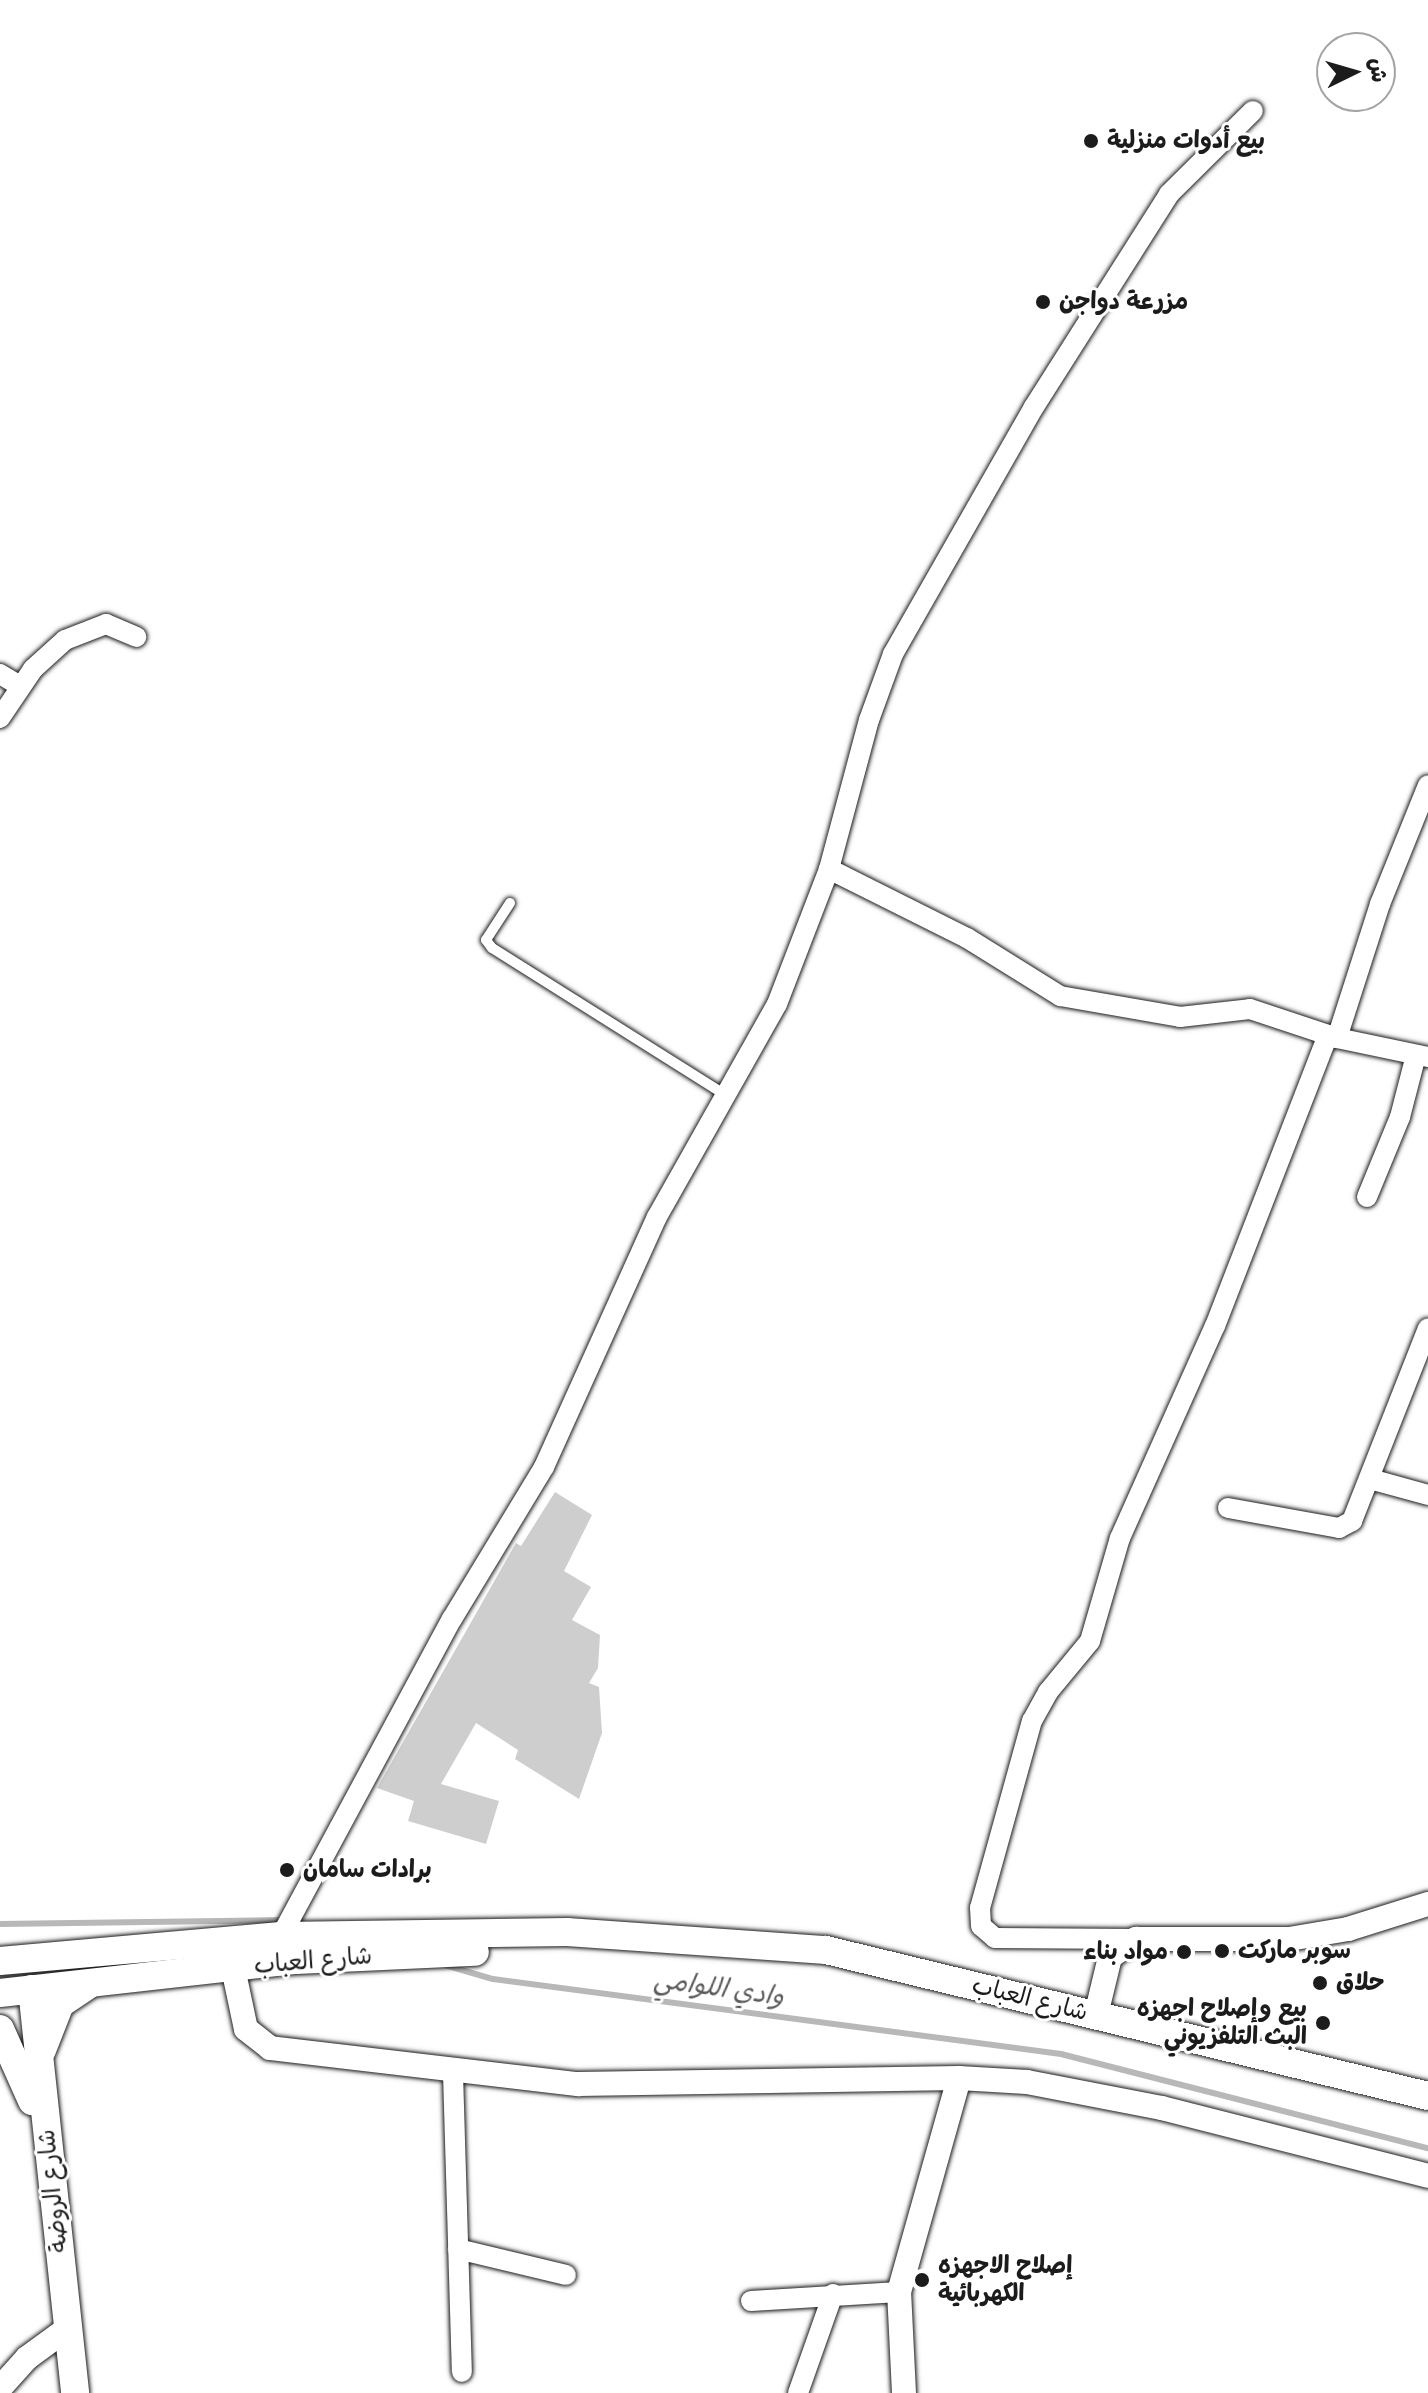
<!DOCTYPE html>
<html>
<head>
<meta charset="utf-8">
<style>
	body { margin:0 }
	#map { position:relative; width:1428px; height:2393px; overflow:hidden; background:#fff; font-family:Sriracha,"Playpen Sans Arabic",sans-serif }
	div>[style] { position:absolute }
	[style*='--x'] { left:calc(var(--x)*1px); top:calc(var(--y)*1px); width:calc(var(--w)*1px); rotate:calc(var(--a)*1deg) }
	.stream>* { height:6px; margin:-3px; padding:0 3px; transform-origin:3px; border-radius:3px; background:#b8b8b8 }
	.building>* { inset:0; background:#cecece }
	.roads { filter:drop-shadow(0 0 2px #1c1c1c) drop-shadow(0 0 2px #1c1c1c) }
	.service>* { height:10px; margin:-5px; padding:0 5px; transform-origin:5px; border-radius:5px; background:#fff }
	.minor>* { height:20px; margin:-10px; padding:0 10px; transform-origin:10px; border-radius:10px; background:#fff }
	.tertiary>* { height:24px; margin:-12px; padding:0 12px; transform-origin:12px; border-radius:12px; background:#fff }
	.secondary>* { height:28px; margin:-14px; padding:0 14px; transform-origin:14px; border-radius:14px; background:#fff }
	.dots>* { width:22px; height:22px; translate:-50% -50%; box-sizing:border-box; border:4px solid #fff; border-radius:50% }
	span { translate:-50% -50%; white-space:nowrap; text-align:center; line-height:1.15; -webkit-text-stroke:6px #fff; paint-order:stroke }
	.poi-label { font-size:24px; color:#1c1c1c; font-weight:700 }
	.left { translate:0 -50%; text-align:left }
	.right { translate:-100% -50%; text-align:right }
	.street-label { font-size:24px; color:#1c1c1c }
	.water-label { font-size:26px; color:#5a5a5a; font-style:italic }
	.north { position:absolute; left:1316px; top:32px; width:80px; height:80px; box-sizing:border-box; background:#fff; border:2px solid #a4a4a4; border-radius:50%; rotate:85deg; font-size:22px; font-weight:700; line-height:32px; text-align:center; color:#1c1c1c }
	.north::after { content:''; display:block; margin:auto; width:28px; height:36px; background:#1c1c1c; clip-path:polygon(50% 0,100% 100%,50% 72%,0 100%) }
</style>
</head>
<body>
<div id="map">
	<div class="stream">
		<i style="--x:0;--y:1924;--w:284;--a:-0.8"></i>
		<i style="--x:445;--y:1965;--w:50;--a:16.3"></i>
		<i style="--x:493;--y:1979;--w:573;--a:7.52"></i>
		<i style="--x:1061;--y:2054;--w:379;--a:14.4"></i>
	</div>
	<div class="building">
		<i style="clip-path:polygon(555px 1492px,592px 1515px,564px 1571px,591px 1587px,572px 1620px,600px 1635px,598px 1668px,589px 1683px,599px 1687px,602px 1733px,579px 1799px,515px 1759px,518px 1750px,476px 1723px,441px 1784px,499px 1801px,486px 1844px,408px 1821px,414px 1801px,377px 1788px,516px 1543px,521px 1546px)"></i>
	</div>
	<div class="roads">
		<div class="service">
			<i style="--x:510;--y:903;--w:44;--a:123"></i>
			<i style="--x:486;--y:940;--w:10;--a:53"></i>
			<i style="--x:492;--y:948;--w:278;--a:32.2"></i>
		</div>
		<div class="minor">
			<i style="--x:0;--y:674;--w:23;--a:31"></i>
			<i style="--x:0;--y:718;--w:59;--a:-56"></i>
			<i style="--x:33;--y:669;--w:43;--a:-42.2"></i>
			<i style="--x:65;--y:640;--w:44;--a:-21.3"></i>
			<i style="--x:106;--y:624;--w:33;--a:23"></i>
			<i style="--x:829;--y:869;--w:154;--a:26.6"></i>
			<i style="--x:967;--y:938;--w:110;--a:31.9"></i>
			<i style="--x:1060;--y:996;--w:122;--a:9.9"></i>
			<i style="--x:1180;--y:1017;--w:70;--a:-6.5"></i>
			<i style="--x:1250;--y:1009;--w:92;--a:18.4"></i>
			<i style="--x:1337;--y:1038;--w:93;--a:11.8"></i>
			<i style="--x:1337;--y:1038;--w:141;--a:-72.2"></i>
			<i style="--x:1380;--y:904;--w:128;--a:-68"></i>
			<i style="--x:1367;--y:1197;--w:87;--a:-67.6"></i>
			<i style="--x:1400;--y:1117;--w:64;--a:-75.5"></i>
			<i style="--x:1370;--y:1479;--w:60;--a:15.4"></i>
			<i style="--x:1228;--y:1508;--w:113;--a:10.2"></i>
			<i style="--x:1339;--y:1528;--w:15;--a:-28"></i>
			<i style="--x:1352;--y:1521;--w:207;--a:-68.5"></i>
			<i style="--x:281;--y:1936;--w:360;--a:-61.7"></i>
			<i style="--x:452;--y:1619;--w:178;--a:-58.8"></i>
			<i style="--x:544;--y:1467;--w:274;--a:-65.7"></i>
			<i style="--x:657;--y:1217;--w:244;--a:-60.6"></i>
			<i style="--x:777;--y:1004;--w:145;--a:-68.9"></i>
			<i style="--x:829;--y:869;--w:154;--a:-75"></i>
			<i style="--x:869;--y:720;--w:70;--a:-70"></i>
			<i style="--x:893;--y:654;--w:284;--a:-60.3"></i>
			<i style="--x:1034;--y:407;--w:252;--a:-57.6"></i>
			<i style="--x:1169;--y:194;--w:118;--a:-44.7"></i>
			<i style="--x:1136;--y:1939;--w:141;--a:-179.6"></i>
			<i style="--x:995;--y:1938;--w:18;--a:-139"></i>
			<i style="--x:981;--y:1926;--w:18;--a:-93"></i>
			<i style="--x:980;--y:1908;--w:194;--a:-74.5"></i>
			<i style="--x:1032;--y:1721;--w:33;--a:-61"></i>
			<i style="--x:1048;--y:1692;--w:66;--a:-50.5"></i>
			<i style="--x:1090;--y:1641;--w:107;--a:-73.8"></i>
			<i style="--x:1120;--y:1538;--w:232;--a:-65.9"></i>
			<i style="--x:1215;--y:1326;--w:312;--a:-68.8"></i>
			<i style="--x:453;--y:2073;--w:299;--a:88.3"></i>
			<i style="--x:458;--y:2249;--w:111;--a:13.5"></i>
			<i style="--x:751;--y:2301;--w:148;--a:-3.5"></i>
			<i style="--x:798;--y:2393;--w:105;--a:-70.5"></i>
		</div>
		<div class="tertiary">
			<i style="--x:233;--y:1968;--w:62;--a:78"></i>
			<i style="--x:246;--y:2029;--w:31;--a:38"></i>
			<i style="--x:270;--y:2048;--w:310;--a:6.7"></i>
			<i style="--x:578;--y:2084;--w:381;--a:-0.9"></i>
			<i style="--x:959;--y:2078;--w:68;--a:3.4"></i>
			<i style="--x:1027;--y:2082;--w:137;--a:10.9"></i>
			<i style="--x:1162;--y:2108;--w:275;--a:14.3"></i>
			<i style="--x:1096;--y:2015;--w:60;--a:-76.4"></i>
			<i style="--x:1110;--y:1957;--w:32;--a:-35"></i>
			<i style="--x:1136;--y:1939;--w:153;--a:0"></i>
			<i style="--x:1289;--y:1939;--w:60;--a:-9.6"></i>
			<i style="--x:1348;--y:1929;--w:84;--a:-17.4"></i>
			<i style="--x:0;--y:2388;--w:40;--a:-48"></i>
			<i style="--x:27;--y:2358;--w:51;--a:-36.2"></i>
			<i style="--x:904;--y:2393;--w:101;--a:-92.8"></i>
			<i style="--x:899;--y:2292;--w:222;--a:-74.3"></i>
		</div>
		<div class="secondary">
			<i style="--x:0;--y:1961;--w:282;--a:-5.1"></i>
			<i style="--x:281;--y:1936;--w:286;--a:-0.8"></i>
			<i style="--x:567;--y:1932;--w:260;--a:4"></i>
			<i style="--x:826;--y:1950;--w:619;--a:13.63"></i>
			<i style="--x:32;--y:1989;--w:406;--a:83.9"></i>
			<i style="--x:0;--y:1993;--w:298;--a:-6.4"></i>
			<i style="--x:296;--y:1960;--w:179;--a:-2.6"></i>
			<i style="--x:0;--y:2029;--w:79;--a:66"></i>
			<i style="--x:42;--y:2050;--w:49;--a:-68.6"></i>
			<i style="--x:60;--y:2004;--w:36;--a:-34"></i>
		</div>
	</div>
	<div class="dots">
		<i style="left:1091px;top:141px;background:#1c1c1c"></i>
		<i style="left:1043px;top:302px;background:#1c1c1c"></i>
		<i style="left:287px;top:1870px;background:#1c1c1c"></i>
		<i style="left:1222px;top:1951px;background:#1c1c1c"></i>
		<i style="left:1184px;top:1952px;background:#1c1c1c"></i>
		<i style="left:1320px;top:1983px;background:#1c1c1c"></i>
		<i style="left:1323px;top:2023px;background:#1c1c1c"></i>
		<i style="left:922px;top:2280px;background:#1c1c1c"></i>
	</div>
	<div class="poi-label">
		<span class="left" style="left:1107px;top:141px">بيع أدوات منزلية</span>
		<span class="left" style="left:1059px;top:302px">مزرعة دواجن</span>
		<span class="left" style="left:303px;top:1870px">برادات سامان</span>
		<span class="left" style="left:1238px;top:1951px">سوبر ماركت</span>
		<span class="right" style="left:1168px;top:1952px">مواد بناء</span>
		<span class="left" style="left:1336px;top:1983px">حلاق</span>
		<span class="right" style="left:1307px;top:2023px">بيع وإصلاح اجهزه<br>البث التلفزيوني</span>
		<span class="left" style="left:938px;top:2280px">إصلاح الاجهزه<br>الكهربائية</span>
	</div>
	<div class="street-label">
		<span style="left:313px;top:1961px;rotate:-5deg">شارع العباب</span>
		<span style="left:1030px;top:1999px;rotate:14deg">شارع العباب</span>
		<span style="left:53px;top:2191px;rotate:-96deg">شارع الروضة</span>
	</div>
	<div class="water-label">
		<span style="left:719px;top:1988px;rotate:8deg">وادي اللوامي</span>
	</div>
	<div class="north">ش</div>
</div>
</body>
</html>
